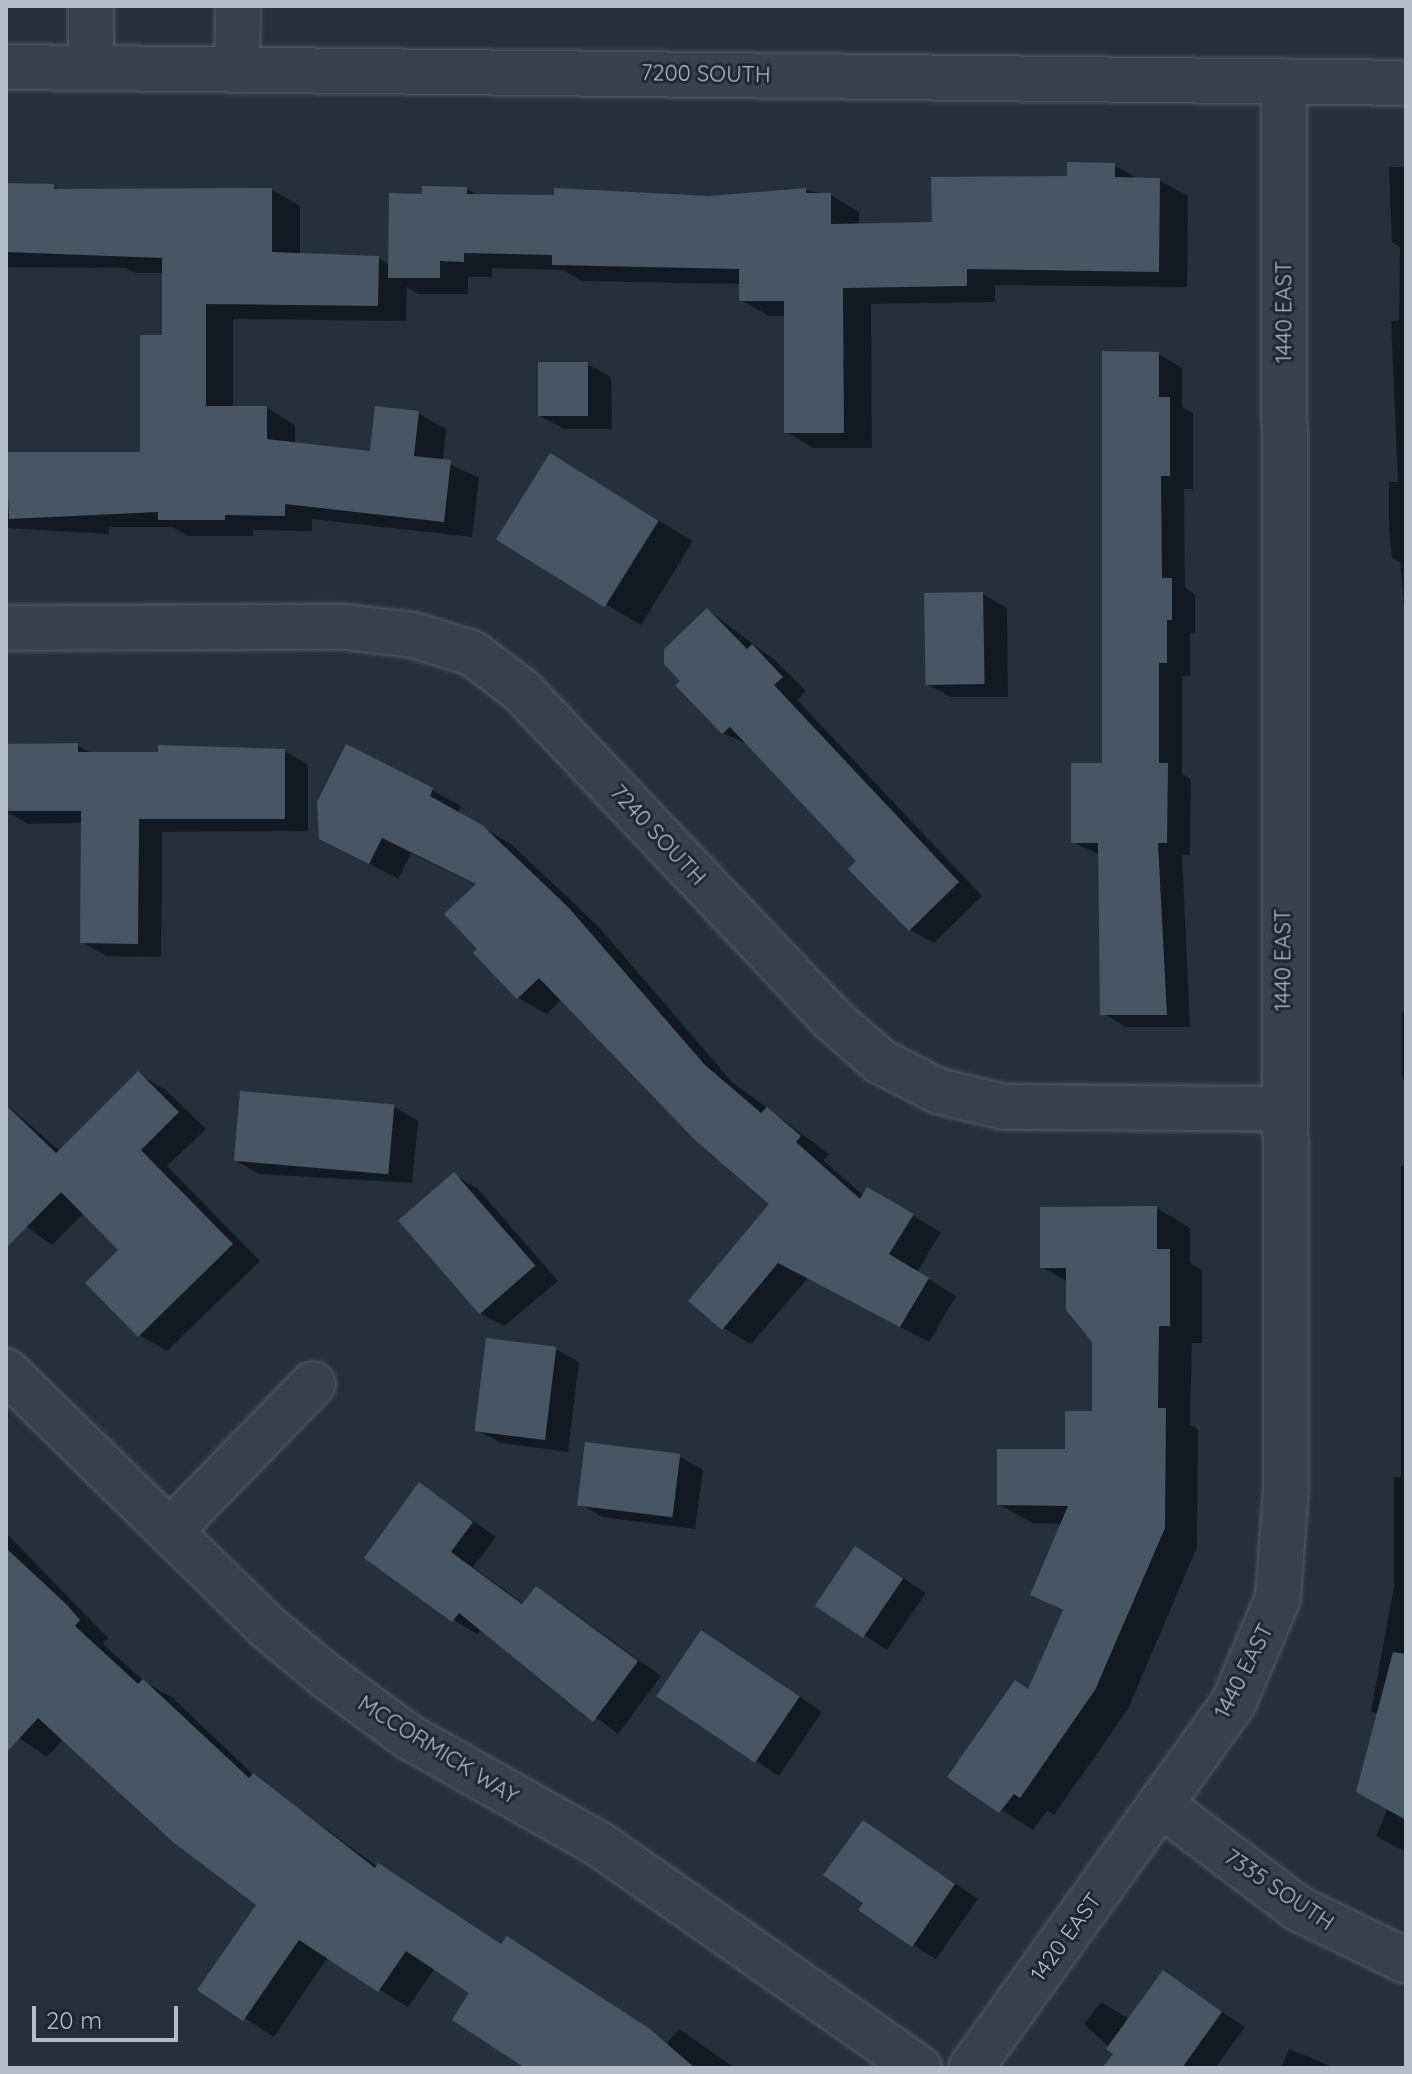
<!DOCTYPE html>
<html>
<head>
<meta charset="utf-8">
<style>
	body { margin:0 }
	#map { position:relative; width:1412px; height:2074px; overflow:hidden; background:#25303c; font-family:Quicksand,sans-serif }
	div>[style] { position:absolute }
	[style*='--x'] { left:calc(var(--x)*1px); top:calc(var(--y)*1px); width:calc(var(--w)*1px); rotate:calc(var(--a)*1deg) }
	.shadow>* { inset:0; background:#0007; transform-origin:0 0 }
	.building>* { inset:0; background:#485663; transform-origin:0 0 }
	.roads { filter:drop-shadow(0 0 2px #56606a) drop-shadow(0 0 2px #56606a) }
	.minor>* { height:44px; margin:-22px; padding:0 22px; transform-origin:22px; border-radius:22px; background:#38424c }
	span { translate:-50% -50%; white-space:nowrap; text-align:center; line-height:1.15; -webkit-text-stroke:6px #1d2731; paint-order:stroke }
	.street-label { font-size:22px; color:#b4bdc8 }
	.frame { position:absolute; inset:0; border:8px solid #b4bdc8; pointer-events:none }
	.scale { position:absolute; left:32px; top:2006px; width:146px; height:36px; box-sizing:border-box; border:4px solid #b4bdc8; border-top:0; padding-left:10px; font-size:24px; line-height:28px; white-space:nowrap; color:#b4bdc8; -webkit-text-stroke:6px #1d2731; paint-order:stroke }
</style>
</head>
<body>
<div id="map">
	<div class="shadow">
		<i style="clip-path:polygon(1114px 165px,1139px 179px,1159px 180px,1188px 196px,1187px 287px,995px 285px,995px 302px,871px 304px,872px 448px,814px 448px,786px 432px,786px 316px,769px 316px,741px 300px,741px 284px,582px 281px,563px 270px,492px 268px,492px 277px,468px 277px,468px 294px,418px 294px,407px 287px,406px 321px,233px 319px,233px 408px,267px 408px,295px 425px,295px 444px,372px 453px,418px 413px,446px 429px,443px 461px,479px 478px,472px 537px,312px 519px,312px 531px,253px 530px,253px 536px,188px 536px,172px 527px,109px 527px,109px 534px,6px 528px,6px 454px,142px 454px,164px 337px,164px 273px,136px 273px,126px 268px,6px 267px,6px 185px,53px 186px,62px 191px,272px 190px,300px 206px,300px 255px,378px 258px,390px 265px,424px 196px,467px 189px,480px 196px,709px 198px,805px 190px,831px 195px,859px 212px,859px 225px,934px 224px)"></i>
		<i style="clip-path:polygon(1389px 167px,1406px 167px,1406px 762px,1404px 606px,1400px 562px,1392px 558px,1389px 527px,1389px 482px,1398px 482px,1391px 321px,1399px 321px,1400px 247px,1392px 242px)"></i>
		<i style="clip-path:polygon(1159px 354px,1182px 368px,1182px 407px,1193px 413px,1193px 489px,1184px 489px,1185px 588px,1195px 594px,1195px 633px,1190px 633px,1190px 676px,1182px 676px,1182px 774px,1191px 779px,1190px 855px,1182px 855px,1190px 1027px,1126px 1027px,1102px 1013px,1100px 855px,1073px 842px,1104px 765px)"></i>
		<i style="clip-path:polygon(587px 364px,611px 377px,612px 429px,564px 429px,540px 416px)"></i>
		<i style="clip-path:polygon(585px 476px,693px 541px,641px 625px,607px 605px)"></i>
		<i style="clip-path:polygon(983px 594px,1007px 608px,1008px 697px,951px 697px,927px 684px)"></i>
		<i style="clip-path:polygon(708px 610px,776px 661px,806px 691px,797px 700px,982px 896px,934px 943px,910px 930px,859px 861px,749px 745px,723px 733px,683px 681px)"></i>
		<i style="clip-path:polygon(77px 745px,93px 754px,284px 751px,308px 765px,308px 831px,162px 832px,161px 957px,106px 956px,82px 942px,83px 823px,28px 824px,6px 811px,6px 752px)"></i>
		<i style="clip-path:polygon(432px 790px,461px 806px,458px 813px,511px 844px,598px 926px,732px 1082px,829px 1154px,823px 1160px,864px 1196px,868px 1190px,941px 1232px,917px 1272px,956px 1296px,929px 1342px,808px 1278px,751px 1344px,723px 1328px,772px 1204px,562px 999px,547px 1014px,518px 998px,480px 949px,477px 885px,411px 853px,398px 879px,321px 838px)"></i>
		<i style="left:1402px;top:1012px;width:4px;height:67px"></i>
		<i style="clip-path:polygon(139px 1074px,166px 1090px,206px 1129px,167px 1166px,260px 1261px,167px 1351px,139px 1335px,121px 1250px,84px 1213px,52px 1245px,6px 1212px,6px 1104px,60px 1151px)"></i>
		<i style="clip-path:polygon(242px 1093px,394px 1107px,418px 1121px,412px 1183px,259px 1174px,235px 1160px)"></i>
		<i style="clip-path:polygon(1401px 1166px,1406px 1166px,1406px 1852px,1376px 1836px,1388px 1808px,1378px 1715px,1371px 1711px,1394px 1587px,1394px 1477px,1401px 1477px)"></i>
		<i style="clip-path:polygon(454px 1175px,478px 1189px,558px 1281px,504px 1326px,480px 1313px)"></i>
		<i style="clip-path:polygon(1157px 1208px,1190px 1228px,1190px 1263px,1202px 1270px,1202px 1343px,1192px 1343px,1190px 1425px,1198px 1429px,1197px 1547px,1128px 1709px,1054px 1815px,1047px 1811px,1033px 1830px,950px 1777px,1029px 1691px,1064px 1612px,1033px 1594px,1063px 1524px,1032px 1523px,999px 1504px,1067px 1451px,1094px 1413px,1094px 1341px,1068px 1282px,1042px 1267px)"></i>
		<i style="clip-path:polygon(556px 1349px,579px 1362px,568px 1452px,501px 1443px,477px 1430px)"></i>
		<i style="clip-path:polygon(679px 1456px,703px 1470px,695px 1529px,602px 1517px,579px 1503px)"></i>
		<i style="clip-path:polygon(419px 1484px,496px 1537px,473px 1567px,524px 1604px,536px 1589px,560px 1603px,661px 1676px,618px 1734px,481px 1629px,477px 1634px,454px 1620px,366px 1558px)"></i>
		<i style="clip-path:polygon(6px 1533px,108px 1638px,103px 1644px,145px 1682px,173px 1698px,259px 1780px,378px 1867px,503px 1945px,537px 1956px,667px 2043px,679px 2029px,735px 2068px,529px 2068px,472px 1993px,435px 1968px,408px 2007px,328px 1957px,274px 2037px,200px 1989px,258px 1904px,64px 1739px,47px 1757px,6px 1729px)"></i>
		<i style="clip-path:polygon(879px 1562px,926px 1593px,887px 1650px,817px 1604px)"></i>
		<i style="clip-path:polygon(725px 1646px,822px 1712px,779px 1776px,658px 1696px)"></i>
		<i style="clip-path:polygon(864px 1822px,978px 1899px,936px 1959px,913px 1945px,866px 1902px)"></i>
		<i style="clip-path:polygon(1163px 1973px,1245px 2027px,1215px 2068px,1105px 2068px,1116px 2053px,1084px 2024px,1101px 2002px,1130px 2020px)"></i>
		<i style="clip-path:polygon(1289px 2049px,1335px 2068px,1281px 2068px)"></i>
	</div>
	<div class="building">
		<i style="clip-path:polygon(1067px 162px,1115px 163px,1115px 177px,1160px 178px,1159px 272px,967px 269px,967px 286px,843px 288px,844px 433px,784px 433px,784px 301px,739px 301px,739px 269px,552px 265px,552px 255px,464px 253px,464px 262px,440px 261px,440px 278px,388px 278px,389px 193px,422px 194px,422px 186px,467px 187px,467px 194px,554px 195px,554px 188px,709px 196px,806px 188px,806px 193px,831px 193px,831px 224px,932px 222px,931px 177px,1067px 176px)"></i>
		<i style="clip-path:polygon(6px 183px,54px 184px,54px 189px,272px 188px,272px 252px,379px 256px,378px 306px,206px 304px,206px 406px,267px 406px,267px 439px,370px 451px,375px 406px,419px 411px,414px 456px,451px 460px,444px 522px,285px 504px,285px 516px,225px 515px,225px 520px,158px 520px,158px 512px,9px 519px,6px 452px,140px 452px,140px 335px,162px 335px,162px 258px,6px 252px)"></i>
		<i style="clip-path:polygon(1102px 351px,1159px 352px,1159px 397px,1170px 397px,1170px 476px,1161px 476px,1162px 578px,1172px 578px,1172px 620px,1167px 620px,1167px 663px,1159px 663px,1159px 763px,1168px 763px,1167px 843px,1158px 843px,1167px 1015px,1100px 1015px,1098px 843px,1071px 843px,1071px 763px,1102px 763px)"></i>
		<i style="left:588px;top:362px;width:54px;height:50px;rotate:90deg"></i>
		<i style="left:550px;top:453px;width:128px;height:102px;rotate:32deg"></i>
		<i style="left:983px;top:592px;width:92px;height:59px;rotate:89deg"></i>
		<i style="clip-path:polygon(707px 608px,747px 649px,752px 644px,783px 677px,774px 685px,959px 882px,909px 931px,848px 869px,856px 861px,730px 727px,722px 734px,675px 685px,680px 681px,664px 664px,664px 649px)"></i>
		<i style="clip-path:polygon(78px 743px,78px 752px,158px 752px,158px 745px,285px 749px,285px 819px,139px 819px,138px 944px,80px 943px,81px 811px,6px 811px,6px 744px)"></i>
		<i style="clip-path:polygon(346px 744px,433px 788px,430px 796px,482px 825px,569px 908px,704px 1064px,761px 1113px,767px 1107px,801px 1136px,796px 1142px,860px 1199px,867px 1187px,914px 1214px,889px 1254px,929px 1278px,900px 1327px,778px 1263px,722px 1330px,688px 1301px,769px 1204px,695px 1140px,539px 978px,517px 999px,473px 953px,477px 949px,444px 914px,476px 884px,382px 838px,369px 864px,319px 839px,317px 802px)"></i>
		<i style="clip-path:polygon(138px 1071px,179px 1112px,141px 1150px,233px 1244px,138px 1337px,85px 1283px,118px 1250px,61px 1192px,6px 1248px,6px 1105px,56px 1153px)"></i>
		<i style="left:240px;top:1091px;width:155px;height:70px;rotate:5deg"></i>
		<i style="left:454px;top:1172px;width:124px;height:74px;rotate:49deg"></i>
		<i style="clip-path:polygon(1157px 1206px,1157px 1249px,1170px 1249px,1170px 1326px,1159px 1326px,1158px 1408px,1166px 1408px,1165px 1528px,1095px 1690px,1020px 1798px,1014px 1794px,999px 1813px,947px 1777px,1015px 1680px,1028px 1689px,1063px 1610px,1030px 1595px,1068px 1506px,997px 1505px,997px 1449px,1065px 1449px,1065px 1411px,1092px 1411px,1092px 1342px,1066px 1310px,1066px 1268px,1040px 1268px,1040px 1207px)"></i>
		<i style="left:486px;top:1338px;width:71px;height:94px;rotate:7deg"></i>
		<i style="left:585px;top:1442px;width:96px;height:64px;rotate:7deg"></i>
		<i style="clip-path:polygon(419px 1482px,473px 1522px,451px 1552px,522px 1604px,536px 1586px,638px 1661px,593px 1722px,459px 1613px,452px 1622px,364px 1558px)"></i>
		<i style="left:855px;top:1546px;width:58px;height:72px;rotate:34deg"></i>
		<i style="clip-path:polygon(6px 1548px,67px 1605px,80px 1620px,75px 1626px,138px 1684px,143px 1679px,249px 1778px,253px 1773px,375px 1868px,378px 1863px,501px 1944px,507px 1936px,650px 2029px,695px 2068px,525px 2068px,452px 2020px,469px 1993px,406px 1951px,378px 1992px,299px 1940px,243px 2021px,197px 1990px,256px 1905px,173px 1842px,38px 1718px,6px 1753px)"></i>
		<i style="left:701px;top:1630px;width:119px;height:80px;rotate:34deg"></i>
		<i style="clip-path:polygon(1393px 1652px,1406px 1654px,1406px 1820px,1356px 1792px)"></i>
		<i style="clip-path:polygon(863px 1820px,955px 1884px,912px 1947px,858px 1910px,863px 1903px,823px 1875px)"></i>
		<i style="clip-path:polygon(1163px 1970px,1222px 2012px,1182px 2068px,1102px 2068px,1113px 2054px,1106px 2049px)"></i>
	</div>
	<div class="roads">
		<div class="minor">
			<i style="--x:6;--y:67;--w:1400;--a:0.65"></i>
			<i style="--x:91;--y:68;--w:62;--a:-90"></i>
			<i style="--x:237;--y:69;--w:63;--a:-89.1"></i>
			<i style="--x:6;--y:628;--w:339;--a:-0.2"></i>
			<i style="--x:345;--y:627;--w:68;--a:6.7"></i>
			<i style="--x:413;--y:635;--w:62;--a:17"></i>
			<i style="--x:472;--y:653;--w:63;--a:37.2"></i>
			<i style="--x:522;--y:691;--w:451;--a:46.6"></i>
			<i style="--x:832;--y:1019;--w:64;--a:41.2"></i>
			<i style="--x:880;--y:1061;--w:65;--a:27.3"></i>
			<i style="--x:938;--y:1091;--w:68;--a:13.6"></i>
			<i style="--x:1004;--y:1107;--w:279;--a:0.4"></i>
			<i style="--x:6;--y:1371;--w:366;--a:44.4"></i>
			<i style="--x:267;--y:1627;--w:82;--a:39.5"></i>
			<i style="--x:330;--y:1679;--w:98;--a:36.3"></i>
			<i style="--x:409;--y:1737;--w:218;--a:29.4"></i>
			<i style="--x:599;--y:1844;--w:391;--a:35"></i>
			<i style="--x:170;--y:1531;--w:205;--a:-45.8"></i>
			<i style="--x:1161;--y:1805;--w:173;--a:37"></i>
			<i style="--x:1299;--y:1909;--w:119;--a:25.9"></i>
			<i style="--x:971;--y:2068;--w:448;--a:-54.3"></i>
			<i style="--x:1233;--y:1704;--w:115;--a:-67"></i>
			<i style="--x:1278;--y:1598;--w:110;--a:-85.8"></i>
			<i style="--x:1286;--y:1488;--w:1407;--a:-90.08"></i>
		</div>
	</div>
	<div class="street-label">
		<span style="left:706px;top:74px;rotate:1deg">7200 SOUTH</span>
		<span style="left:1284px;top:312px;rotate:-90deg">1440 EAST</span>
		<span style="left:658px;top:835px;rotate:47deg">7240 SOUTH</span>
		<span style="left:1283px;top:960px;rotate:-90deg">1440 EAST</span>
		<span style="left:1244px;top:1671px;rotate:-63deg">1440 EAST</span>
		<span style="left:438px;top:1750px;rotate:32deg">MCCORMICK WAY</span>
		<span style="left:1279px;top:1890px;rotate:34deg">7335 SOUTH</span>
		<span style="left:1066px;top:1937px;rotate:-54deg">1420 EAST</span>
	</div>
	<div class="frame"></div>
	<div class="scale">20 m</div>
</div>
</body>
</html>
